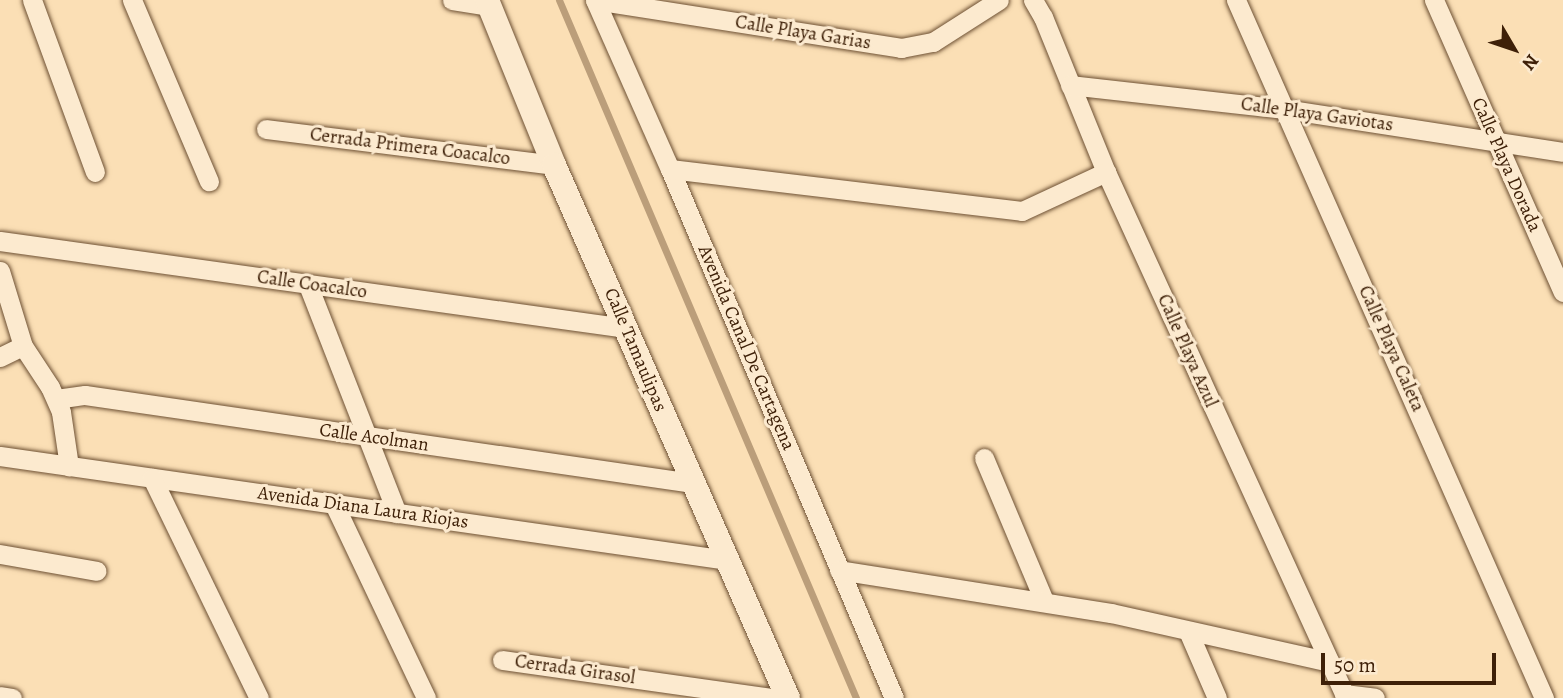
<!DOCTYPE html>
<html>
<head>
<meta charset="utf-8">
<style>
	body { margin:0 }
	#map { position:relative; width:1563px; height:698px; overflow:hidden; background:#fbdfb5; font-family:Alegreya,serif }
	div>[style] { position:absolute }
	[style*='--x'] { left:calc(var(--x)*1px); top:calc(var(--y)*1px); width:calc(var(--w)*1px); rotate:calc(var(--a)*1deg) }
	.stream>* { height:7px; margin:-3.5px; padding:0 3.5px; transform-origin:3.5px; border-radius:3.5px; background:#bb9e7a }
	.roads { filter:drop-shadow(0 0 2px #6d5033) drop-shadow(0 0 2px #6d5033) }
	.minor>* { height:19px; margin:-9.5px; padding:0 9.5px; transform-origin:9.5px; border-radius:9.5px; background:#fceacf }
	.tertiary>* { height:24px; margin:-12px; padding:0 12px; transform-origin:12px; border-radius:12px; background:#fceacf }
	span { translate:-50% -50%; white-space:nowrap; text-align:center; line-height:1.15; -webkit-text-stroke:6px #fceacf; paint-order:stroke }
	.street-label { font-size:19px; color:#3e2008 }
	.north { position:absolute; left:1479px; top:14px; width:70px; height:70px; -webkit-text-stroke:5px #fceacf; paint-order:stroke; rotate:129deg; font-size:19px; font-weight:700; line-height:28px; text-align:center; color:#3e2008 }
	.north::after { content:''; display:block; margin:auto; width:24px; height:32px; background:#3e2008; clip-path:polygon(50% 0,100% 100%,50% 72%,0 100%) }
	.scale { position:absolute; left:1321px; top:653px; width:175px; height:32px; box-sizing:border-box; border:4px solid #3e2008; border-top:0; padding-left:9px; font-size:21px; line-height:24px; white-space:nowrap; color:#3e2008; -webkit-text-stroke:5px #fceacf; paint-order:stroke }
</style>
</head>
<body>
<div id="map">
	<div class="stream">
		<i style="--x:559;--y:0;--w:759;--a:66.95"></i>
	</div>
	<div class="roads">
		<div class="minor">
			<i style="--x:32;--y:0;--w:183;--a:69.9"></i>
			<i style="--x:132;--y:0;--w:197;--a:67"></i>
			<i style="--x:452;--y:0;--w:37;--a:9"></i>
			<i style="--x:595;--y:0;--w:185;--a:66.1"></i>
			<i style="--x:670;--y:169;--w:574;--a:67.05"></i>
			<i style="--x:595;--y:0;--w:310;--a:8.9"></i>
			<i style="--x:901;--y:48;--w:33;--a:-11"></i>
			<i style="--x:933;--y:42;--w:78;--a:-32.5"></i>
			<i style="--x:1033;--y:0;--w:20;--a:60"></i>
			<i style="--x:1043;--y:17;--w:167;--a:67.9"></i>
			<i style="--x:1106;--y:172;--w:578;--a:65.47"></i>
			<i style="--x:1236;--y:0;--w:763;--a:66.19"></i>
			<i style="--x:1434;--y:0;--w:319;--a:66.2"></i>
			<i style="--x:1070;--y:85;--w:216;--a:6.4"></i>
			<i style="--x:1285;--y:109;--w:281;--a:8.8"></i>
			<i style="--x:266;--y:129;--w:290;--a:7.1"></i>
			<i style="--x:670;--y:169;--w:354;--a:6.8"></i>
			<i style="--x:1022;--y:211;--w:93;--a:-24.9"></i>
			<i style="--x:0;--y:241;--w:631;--a:7.92"></i>
			<i style="--x:0;--y:271;--w:78;--a:73"></i>
			<i style="--x:23;--y:346;--w:49;--a:56.6"></i>
			<i style="--x:50;--y:387;--w:27;--a:66"></i>
			<i style="--x:61;--y:412;--w:55;--a:81.6"></i>
			<i style="--x:308;--y:285;--w:245;--a:68.7"></i>
			<i style="--x:0;--y:357;--w:25;--a:-26"></i>
			<i style="--x:56;--y:399;--w:29;--a:-8"></i>
			<i style="--x:85;--y:395;--w:613;--a:8.25"></i>
			<i style="--x:0;--y:456;--w:734;--a:8.14"></i>
			<i style="--x:984;--y:458;--w:155;--a:67.2"></i>
			<i style="--x:152;--y:478;--w:245;--a:64.1"></i>
			<i style="--x:334;--y:504;--w:215;--a:64.6"></i>
			<i style="--x:0;--y:554;--w:98;--a:9.9"></i>
			<i style="--x:839;--y:570;--w:275;--a:9"></i>
			<i style="--x:1111;--y:613;--w:224;--a:12.6"></i>
			<i style="--x:1188;--y:631;--w:73;--a:66.6"></i>
			<i style="--x:502;--y:660;--w:273;--a:8"></i>
			<i style="--x:1344;--y:694;--w:31;--a:7"></i>
			<i style="--x:0;--y:696;--w:12;--a:9"></i>
		</div>
		<div class="tertiary">
			<i style="--x:487;--y:0;--w:178;--a:67.9"></i>
			<i style="--x:554;--y:165;--w:582;--a:66.3"></i>
		</div>
	</div>
	<div class="street-label">
		<span style="left:803px;top:33px;rotate:9deg">Calle Playa Garias</span>
		<span style="left:1317px;top:115px;rotate:8deg">Calle Playa Gaviotas</span>
		<span style="left:410px;top:147px;rotate:7deg">Cerrada Primera Coacalco</span>
		<span style="left:1506px;top:165px;rotate:66deg">Calle Playa Dorada</span>
		<span style="left:312px;top:285px;rotate:8deg">Calle Coacalco</span>
		<span style="left:746px;top:348px;rotate:67deg">Avenida Canal De Cartagena</span>
		<span style="left:1391px;top:349px;rotate:66deg">Calle Playa Caleta</span>
		<span style="left:635px;top:350px;rotate:67deg">Calle Tamaulipas</span>
		<span style="left:1187px;top:351px;rotate:66deg">Calle Playa Azul</span>
		<span style="left:374px;top:438px;rotate:8deg">Calle Acolman</span>
		<span style="left:363px;top:508px;rotate:8deg">Avenida Diana Laura Riojas</span>
		<span style="left:575px;top:670px;rotate:8deg">Cerrada Girasol</span>
	</div>
	<div class="north">N</div>
	<div class="scale">50 m</div>
</div>
</body>
</html>
